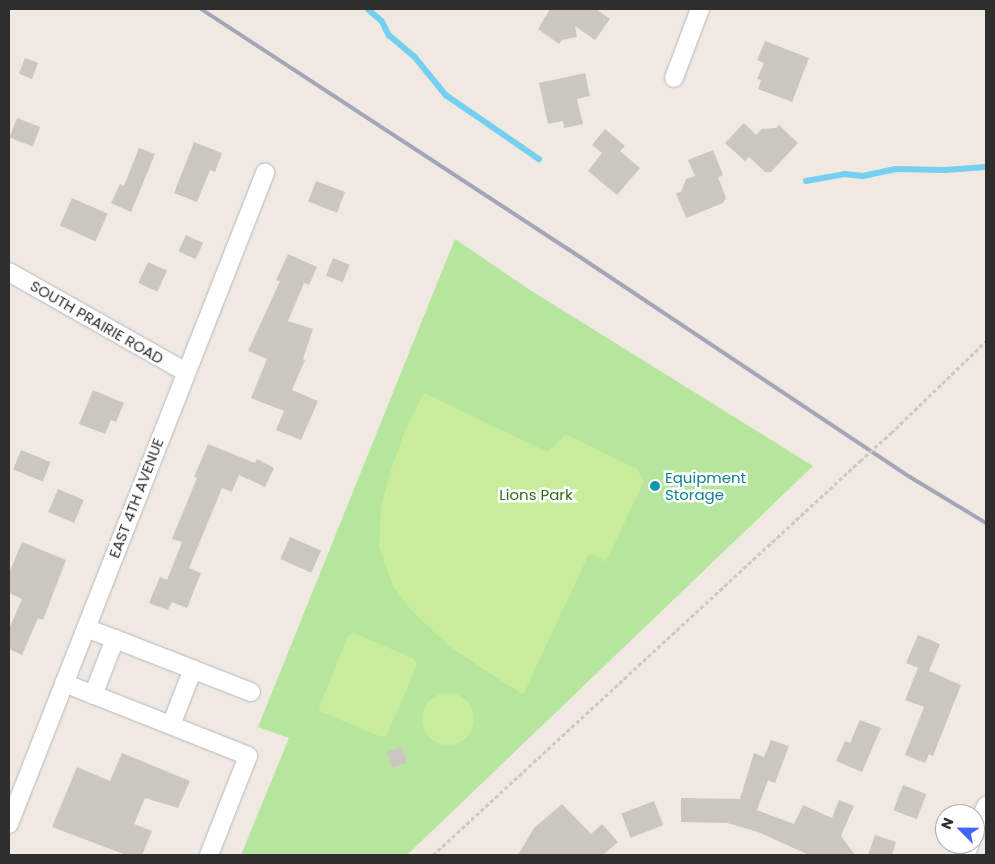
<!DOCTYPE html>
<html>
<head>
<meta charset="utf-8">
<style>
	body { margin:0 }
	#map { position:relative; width:995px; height:864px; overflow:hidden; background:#efe9e1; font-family:Poppins,sans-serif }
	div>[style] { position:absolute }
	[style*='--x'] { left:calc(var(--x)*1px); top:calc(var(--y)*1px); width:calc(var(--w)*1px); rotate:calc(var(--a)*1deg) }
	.green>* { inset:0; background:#b6e59e }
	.pitch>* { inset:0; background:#c9ec9a }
	.round { border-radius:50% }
	.stream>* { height:5.5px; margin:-2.75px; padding:0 2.75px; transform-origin:2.75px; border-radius:2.75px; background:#75cff0 }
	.building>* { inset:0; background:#cbc7bf; transform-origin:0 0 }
	.path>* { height:3px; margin-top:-1.5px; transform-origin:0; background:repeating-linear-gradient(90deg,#c9c9c9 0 4px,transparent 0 6.5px) }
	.roads { filter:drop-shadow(0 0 1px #b4b7c1) drop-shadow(0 0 1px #b4b7c1) }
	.minor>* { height:18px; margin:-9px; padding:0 9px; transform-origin:9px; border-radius:9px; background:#fff }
	.rail>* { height:4px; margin:-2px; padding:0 2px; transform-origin:2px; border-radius:2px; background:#a3a6b8 }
	.path-bridge>* { height:3px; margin-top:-1.5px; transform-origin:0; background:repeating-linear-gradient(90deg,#c9c9c9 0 4px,transparent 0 6.5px) }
	.dots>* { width:14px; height:14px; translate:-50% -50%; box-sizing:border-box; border:2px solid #fff; border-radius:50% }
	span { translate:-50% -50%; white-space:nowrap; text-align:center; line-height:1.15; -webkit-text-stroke:5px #fff; paint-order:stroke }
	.street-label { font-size:15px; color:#2e2e2e }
	.culture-label { font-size:15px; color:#0d838f }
	.left { translate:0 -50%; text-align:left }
	.park-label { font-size:15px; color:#2c6e1b }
	.frame { position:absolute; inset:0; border:10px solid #2e2e2e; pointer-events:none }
	.north { position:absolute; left:935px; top:804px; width:50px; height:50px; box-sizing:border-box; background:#fff; border:1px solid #ababab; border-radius:50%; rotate:293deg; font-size:14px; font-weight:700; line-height:20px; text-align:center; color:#2e2e2e }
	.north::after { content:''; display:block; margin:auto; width:18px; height:22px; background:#4264fb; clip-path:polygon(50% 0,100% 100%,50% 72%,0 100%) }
</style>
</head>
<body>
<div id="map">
	<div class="green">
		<i style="clip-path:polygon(455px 239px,530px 290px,813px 466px,407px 855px,241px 855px,289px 738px,258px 727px)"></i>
	</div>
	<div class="pitch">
		<i style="clip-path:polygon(424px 393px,548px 452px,566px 434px,637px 469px,644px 481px,606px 562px,595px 555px,589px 554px,523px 695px,449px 646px,411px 610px,393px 586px,379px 547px,381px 506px,390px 473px,405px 430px)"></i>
		<i style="clip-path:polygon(354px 633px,414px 659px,417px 665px,387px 735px,382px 737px,321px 712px,319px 707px,348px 636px)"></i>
		<i class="round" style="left:422px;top:693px;width:52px;height:52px"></i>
	</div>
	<div class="stream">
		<i style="--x:368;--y:9;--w:18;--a:41"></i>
		<i style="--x:382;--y:21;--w:16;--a:63"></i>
		<i style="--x:389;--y:35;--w:34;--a:40"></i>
		<i style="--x:415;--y:57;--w:49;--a:50.8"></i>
		<i style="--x:446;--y:95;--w:113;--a:34.5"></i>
		<i style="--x:806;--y:181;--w:39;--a:-10"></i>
		<i style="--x:844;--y:174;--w:19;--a:6"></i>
		<i style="--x:863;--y:176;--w:33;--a:-12"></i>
		<i style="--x:895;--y:169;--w:50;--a:1.1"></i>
		<i style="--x:945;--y:170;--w:41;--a:-4.2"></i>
	</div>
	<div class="building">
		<i style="clip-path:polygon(550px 9px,596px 9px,610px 19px,595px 40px,575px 26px,577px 37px,562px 40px,559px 44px,538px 29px)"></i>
		<i style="clip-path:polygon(765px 41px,809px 58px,792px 102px,758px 89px,761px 80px,757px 79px,764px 63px,757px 60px)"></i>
		<i style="left:25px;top:58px;width:14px;height:17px;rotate:21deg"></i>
		<i style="clip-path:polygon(585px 73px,590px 96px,577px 99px,583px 124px,564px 128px,563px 121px,548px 124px,539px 83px)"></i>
		<i style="left:17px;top:118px;width:25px;height:21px;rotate:21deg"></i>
		<i style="clip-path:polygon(744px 123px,756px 135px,762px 129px,776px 128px,779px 125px,798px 143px,771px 172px,765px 172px,749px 157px,745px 161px,725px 143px)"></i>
		<i style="clip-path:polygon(605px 129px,625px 146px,620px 151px,640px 168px,617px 195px,588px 171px,602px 153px,592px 145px)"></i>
		<i style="clip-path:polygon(194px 142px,222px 153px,215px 172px,210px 170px,197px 202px,174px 193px)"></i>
		<i style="clip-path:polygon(139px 148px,155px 154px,131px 212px,111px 203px,120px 184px,124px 186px)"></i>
		<i style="clip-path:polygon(713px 150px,723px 175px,718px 177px,726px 198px,723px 203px,686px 218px,676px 193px,681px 192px,686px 179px,695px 176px,688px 160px)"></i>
		<i style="left:316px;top:181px;width:31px;height:22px;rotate:21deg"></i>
		<i style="left:72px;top:198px;width:39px;height:30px;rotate:24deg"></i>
		<i style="left:186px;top:235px;width:19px;height:18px;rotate:25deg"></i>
		<i style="clip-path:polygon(288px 254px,317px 267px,309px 285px,304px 283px,288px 321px,313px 329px,303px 359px,305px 360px,292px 390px,318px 401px,301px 440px,276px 430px,284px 411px,251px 398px,267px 359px,248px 351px,280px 281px,276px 280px)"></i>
		<i style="left:333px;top:258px;width:18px;height:19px;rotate:22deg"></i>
		<i style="left:148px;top:262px;width:21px;height:23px;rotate:25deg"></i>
		<i style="clip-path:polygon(93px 390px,124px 403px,116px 422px,111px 420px,105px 434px,79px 424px)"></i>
		<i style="clip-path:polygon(208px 444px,255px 463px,257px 459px,274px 468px,265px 487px,239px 475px,232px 492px,222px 488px,189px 568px,201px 573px,187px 608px,172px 602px,168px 610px,149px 603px,160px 577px,167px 580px,182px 542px,172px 539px,197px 478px,194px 477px)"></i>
		<i style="left:21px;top:450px;width:32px;height:21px;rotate:22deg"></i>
		<i style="left:58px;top:489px;width:28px;height:25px;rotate:23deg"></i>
		<i style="left:290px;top:537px;width:34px;height:24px;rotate:24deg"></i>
		<i style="clip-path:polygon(22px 542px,66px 560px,43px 620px,38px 618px,22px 655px,9px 649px,9px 629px,22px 599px,9px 593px,9px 573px)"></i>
		<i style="clip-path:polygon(918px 635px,940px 644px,929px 671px,961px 685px,933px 756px,929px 754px,925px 763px,905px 755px,924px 707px,905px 700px,918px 668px,906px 663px)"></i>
		<i style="clip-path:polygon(860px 720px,881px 728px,862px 772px,836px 761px,845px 741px,850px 743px)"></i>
		<i style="clip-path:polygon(771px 740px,789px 746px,775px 783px,768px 780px,757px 810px,794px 824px,803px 805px,832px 818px,839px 800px,854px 806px,841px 836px,855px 855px,809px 855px,758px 832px,727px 823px,681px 822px,681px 798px,740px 799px,754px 753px,764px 757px)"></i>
		<i style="left:402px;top:747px;width:17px;height:16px;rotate:73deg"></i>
		<i style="clip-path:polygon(122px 753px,190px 781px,178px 808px,145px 798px,134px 824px,152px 831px,142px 855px,126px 855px,52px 827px,77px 767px,110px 781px)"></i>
		<i style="left:903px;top:785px;width:25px;height:27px;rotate:21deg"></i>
		<i style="left:654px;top:801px;width:26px;height:35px;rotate:69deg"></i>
		<i style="clip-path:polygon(562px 804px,591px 834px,602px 824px,618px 842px,603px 855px,518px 855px,534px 828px)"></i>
		<i style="clip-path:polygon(875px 835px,896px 842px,892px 855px,868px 855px)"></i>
	</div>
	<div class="path">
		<i style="--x:891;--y:433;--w:132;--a:-44.1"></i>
		<i style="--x:433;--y:855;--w:581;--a:-42.7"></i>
	</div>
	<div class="roads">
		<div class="minor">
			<i style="--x:674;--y:78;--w:74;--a:-69.4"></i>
			<i style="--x:9;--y:272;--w:203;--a:29.5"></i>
			<i style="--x:86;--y:628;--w:31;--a:21"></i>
			<i style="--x:115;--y:639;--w:60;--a:111.4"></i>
			<i style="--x:115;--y:639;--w:146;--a:21.3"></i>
			<i style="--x:64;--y:683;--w:198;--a:21.6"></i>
			<i style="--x:248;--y:756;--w:106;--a:111.5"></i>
			<i style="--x:171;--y:725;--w:60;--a:-68.6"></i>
			<i style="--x:9;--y:824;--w:700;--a:-68.53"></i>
			<i style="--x:975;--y:833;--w:29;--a:-68"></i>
			<i style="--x:965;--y:855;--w:12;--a:-66"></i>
		</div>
	</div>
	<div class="rail">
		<i style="--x:201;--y:9;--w:439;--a:33.2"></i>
		<i style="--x:568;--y:249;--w:411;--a:33.7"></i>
		<i style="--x:910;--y:477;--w:89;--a:31.2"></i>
	</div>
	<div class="path-bridge">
		<i style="--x:860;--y:461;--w:42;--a:-42.1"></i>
	</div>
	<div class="dots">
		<i style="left:655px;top:486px;background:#0f9aa8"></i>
	</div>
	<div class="street-label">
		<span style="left:97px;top:322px;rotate:30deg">SOUTH PRAIRIE ROAD</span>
		<span style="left:136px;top:498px;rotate:-69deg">EAST 4TH AVENUE</span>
	</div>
	<div class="culture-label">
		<span class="left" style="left:665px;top:486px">Equipment<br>Storage</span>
	</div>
	<div class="park-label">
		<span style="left:536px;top:495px">Lions Park</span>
	</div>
	<div class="frame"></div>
	<div class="north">N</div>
</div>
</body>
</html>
